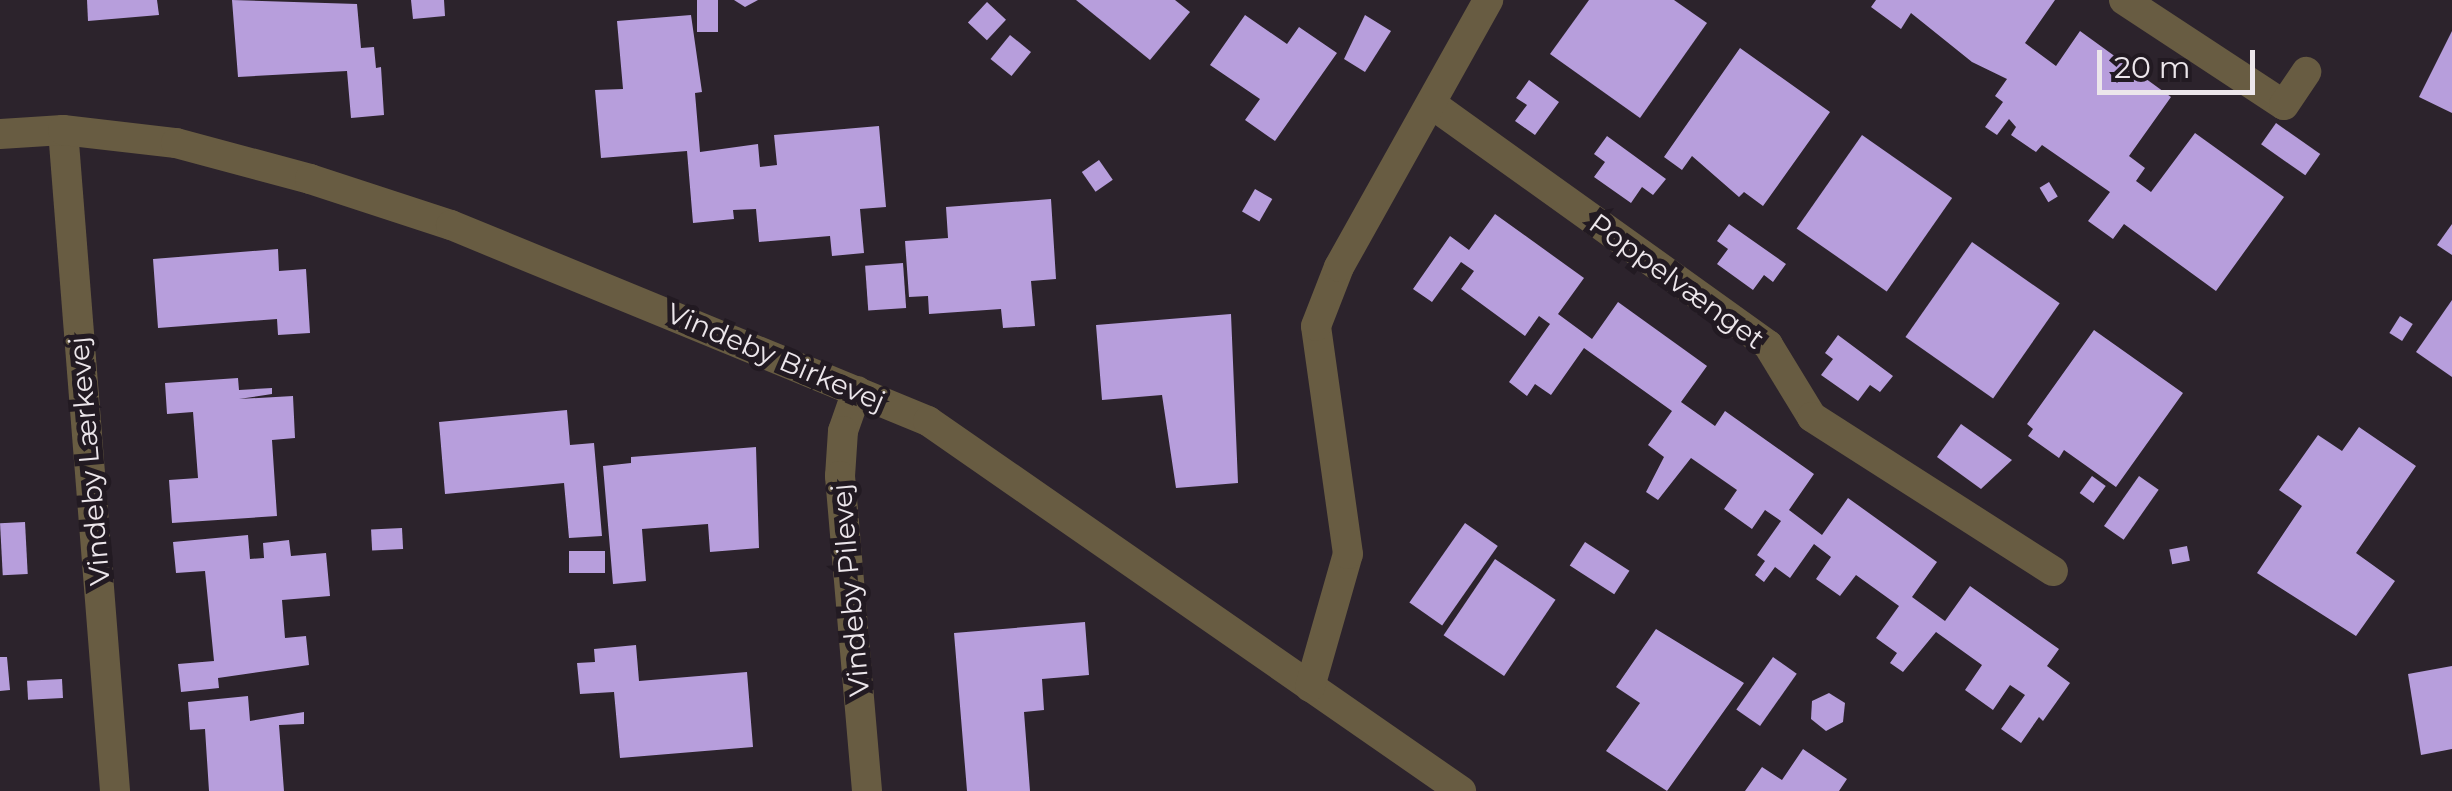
<!DOCTYPE html>
<html>
<head>
<meta charset="utf-8">
<style>
	body { margin:0 }
	#map { position:relative; width:2452px; height:791px; overflow:hidden; background:#2c232c; font-family:Montserrat,sans-serif }
	div>[style] { position:absolute }
	[style*='--x'] { left:calc(var(--x)*1px); top:calc(var(--y)*1px); width:calc(var(--w)*1px); rotate:calc(var(--a)*1deg) }
	.building>* { inset:0; background:#b79edc; transform-origin:0 0 }
	.street>* { height:30px; margin:-15px; padding:0 15px; transform-origin:15px; border-radius:15px; background:#685c42 }
	span { translate:-50% -50%; white-space:nowrap; text-align:center; line-height:1.15; -webkit-text-stroke:10px #221a22; paint-order:stroke }
	.street-label { font-size:28px; color:#ece6eb }
	.scale { position:absolute; left:2097px; top:50px; width:158px; height:45px; box-sizing:border-box; border:5px solid #ece6eb; border-top:0; padding-left:12px; font-size:30px; line-height:35px; white-space:nowrap; color:#ece6eb; -webkit-text-stroke:8px #221a22; paint-order:stroke }
</style>
</head>
<body>
<div id="map">
	<div class="building">
		<i style="clip-path:polygon(87px 0,157px 0,159px 15px,88px 21px)"></i>
		<i style="clip-path:polygon(232px 0,357px 4px,361px 48px,374px 47px,376px 68px,381px 67px,384px 115px,351px 118px,347px 71px,238px 77px)"></i>
		<i style="clip-path:polygon(411px 0,444px 0,445px 16px,413px 19px)"></i>
		<i style="left:697px;top:0;width:21px;height:32px"></i>
		<i style="clip-path:polygon(734px 0,758px 0,745px 7px)"></i>
		<i style="clip-path:polygon(1076px 0,1175px 0,1190px 12px,1150px 60px)"></i>
		<i style="clip-path:polygon(1589px 0,1674px 0,1707px 23px,1640px 118px,1550px 54px)"></i>
		<i style="clip-path:polygon(1876px 0,2055px 0,2025px 43px,2056px 66px,2080px 31px,2171px 97px,2129px 156px,2145px 168px,2136px 181px,2151px 192px,2195px 133px,2284px 197px,2216px 291px,2124px 224px,2113px 239px,2088px 221px,2110px 192px,2042px 145px,2036px 152px,2011px 135px,2016px 127px,2009px 119px,1997px 135px,1985px 127px,2003px 102px,1995px 96px,2007px 79px,1972px 62px,1911px 13px,1901px 29px,1871px 7px)"></i>
		<i style="left:987px;top:2px;width:26px;height:28px;rotate:43deg"></i>
		<i style="clip-path:polygon(691px 15px,702px 92px,695px 93px,700px 152px,758px 144px,760px 167px,777px 165px,774px 135px,879px 126px,886px 207px,860px 209px,864px 253px,832px 256px,830px 236px,759px 242px,756px 209px,733px 210px,734px 219px,693px 223px,687px 151px,601px 158px,595px 90px,623px 89px,617px 21px)"></i>
		<i style="clip-path:polygon(1245px 15px,1287px 44px,1299px 27px,1337px 53px,1275px 141px,1245px 120px,1260px 99px,1210px 65px)"></i>
		<i style="clip-path:polygon(1365px 15px,1391px 31px,1365px 72px,1344px 59px)"></i>
		<i style="clip-path:polygon(2452px 31px,2452px 113px,2419px 97px)"></i>
		<i style="left:1010px;top:35px;width:27px;height:31px;rotate:39deg"></i>
		<i style="clip-path:polygon(1740px 48px,1830px 112px,1763px 206px,1744px 192px,1739px 197px,1692px 156px,1682px 170px,1664px 157px)"></i>
		<i style="clip-path:polygon(1529px 80px,1559px 102px,1535px 135px,1515px 121px,1527px 105px,1516px 98px)"></i>
		<i style="left:2276px;top:123px;width:54px;height:26px;rotate:35deg"></i>
		<i style="left:1862px;top:135px;width:110px;height:114px;rotate:35deg"></i>
		<i style="clip-path:polygon(1607px 136px,1666px 179px,1653px 195px,1642px 187px,1631px 203px,1594px 177px,1605px 162px,1594px 154px)"></i>
		<i style="left:1099px;top:160px;width:24px;height:21px;rotate:55deg"></i>
		<i style="left:2049px;top:182px;width:17px;height:11px;rotate:59deg"></i>
		<i style="left:1255px;top:189px;width:20px;height:26px;rotate:30deg"></i>
		<i style="clip-path:polygon(1051px 199px,1056px 279px,1031px 281px,1035px 326px,1003px 328px,1001px 309px,929px 314px,928px 296px,909px 297px,905px 241px,948px 238px,946px 207px)"></i>
		<i style="clip-path:polygon(1495px 214px,1584px 278px,1558px 314px,1592px 339px,1618px 302px,1707px 366px,1681px 402px,1715px 426px,1725px 411px,1814px 474px,1789px 510px,1822px 535px,1848px 498px,1937px 562px,1912px 597px,1945px 621px,1970px 586px,2059px 649px,2047px 666px,2070px 683px,2043px 721px,2039px 717px,2021px 743px,2001px 729px,2025px 695px,2010px 685px,1993px 710px,1965px 690px,1982px 665px,1936px 632px,1903px 672px,1890px 663px,1897px 653px,1876px 638px,1899px 606px,1856px 575px,1840px 596px,1816px 579px,1831px 557px,1814px 544px,1790px 578px,1775px 567px,1764px 582px,1755px 575px,1765px 561px,1757px 555px,1781px 521px,1765px 510px,1752px 529px,1724px 509px,1737px 490px,1691px 458px,1658px 500px,1646px 492px,1664px 457px,1648px 445px,1672px 411px,1584px 348px,1551px 395px,1535px 384px,1527px 396px,1509px 382px,1550px 324px,1539px 316px,1525px 336px,1461px 289px,1474px 271px,1461px 262px,1432px 302px,1413px 289px,1450px 236px,1469px 250px)"></i>
		<i style="clip-path:polygon(1729px 224px,1786px 264px,1773px 282px,1764px 275px,1753px 290px,1717px 264px,1728px 249px,1717px 241px)"></i>
		<i style="clip-path:polygon(2452px 224px,2452px 255px,2437px 245px)"></i>
		<i style="left:1972px;top:242px;width:107px;height:116px;rotate:35deg"></i>
		<i style="clip-path:polygon(278px 249px,279px 271px,306px 269px,310px 333px,278px 335px,277px 319px,158px 328px,153px 259px)"></i>
		<i style="left:903px;top:263px;width:45px;height:38px;rotate:86deg"></i>
		<i style="clip-path:polygon(2452px 300px,2452px 377px,2416px 352px)"></i>
		<i style="clip-path:polygon(1231px 314px,1238px 483px,1176px 488px,1162px 395px,1102px 400px,1096px 325px)"></i>
		<i style="left:2400px;top:316px;width:15px;height:20px;rotate:32deg"></i>
		<i style="clip-path:polygon(2094px 330px,2183px 393px,2116px 487px,2064px 450px,2059px 458px,2028px 436px,2033px 429px,2027px 424px)"></i>
		<i style="clip-path:polygon(1838px 335px,1893px 376px,1880px 392px,1870px 385px,1858px 401px,1821px 375px,1833px 359px,1825px 353px)"></i>
		<i style="clip-path:polygon(238px 378px,239px 390px,272px 388px,272px 394px,239px 399px,293px 396px,295px 438px,272px 440px,277px 516px,172px 523px,169px 480px,198px 478px,193px 412px,167px 414px,165px 383px)"></i>
		<i style="clip-path:polygon(567px 410px,570px 445px,594px 443px,602px 536px,569px 538px,564px 483px,445px 494px,439px 422px)"></i>
		<i style="clip-path:polygon(1961px 424px,2012px 460px,1981px 489px,1937px 457px)"></i>
		<i style="clip-path:polygon(2359px 427px,2416px 466px,2356px 553px,2395px 581px,2356px 636px,2257px 573px,2302px 506px,2279px 490px,2318px 435px,2342px 451px)"></i>
		<i style="clip-path:polygon(756px 447px,759px 548px,710px 552px,708px 524px,642px 529px,646px 581px,613px 584px,603px 466px,631px 463px,631px 457px)"></i>
		<i style="left:2092px;top:476px;width:17px;height:21px;rotate:36deg"></i>
		<i style="left:2139px;top:476px;width:24px;height:61px;rotate:35deg"></i>
		<i style="left:25px;top:522px;width:52px;height:25px;rotate:87deg"></i>
		<i style="left:1465px;top:523px;width:40px;height:97px;rotate:35deg"></i>
		<i style="left:402px;top:528px;width:21px;height:31px;rotate:87deg"></i>
		<i style="clip-path:polygon(248px 535px,250px 559px,264px 558px,263px 543px,289px 540px,291px 556px,326px 553px,330px 596px,282px 600px,285px 638px,306px 636px,309px 665px,218px 678px,219px 688px,181px 692px,178px 664px,214px 661px,205px 571px,176px 573px,173px 542px)"></i>
		<i style="left:1585px;top:542px;width:53px;height:28px;rotate:33deg"></i>
		<i style="left:2187px;top:546px;width:15px;height:18px;rotate:79deg"></i>
		<i style="left:605px;top:551px;width:22px;height:36px;rotate:90deg"></i>
		<i style="left:1495px;top:559px;width:73px;height:92px;rotate:34deg"></i>
		<i style="clip-path:polygon(1085px 622px,1089px 675px,1042px 679px,1044px 710px,1024px 712px,1030px 791px,967px 791px,954px 633px)"></i>
		<i style="clip-path:polygon(1656px 629px,1744px 683px,1667px 791px,1606px 751px,1640px 703px,1616px 687px)"></i>
		<i style="clip-path:polygon(636px 645px,639px 681px,747px 672px,753px 747px,620px 758px,614px 692px,580px 694px,577px 663px,595px 662px,594px 649px)"></i>
		<i style="clip-path:polygon(0 657px,7px 657px,10px 690px,0 691px)"></i>
		<i style="left:1773px;top:657px;width:29px;height:64px;rotate:35deg"></i>
		<i style="clip-path:polygon(2452px 666px,2452px 749px,2421px 755px,2408px 674px)"></i>
		<i style="left:62px;top:679px;width:19px;height:35px;rotate:87deg"></i>
		<i style="clip-path:polygon(1829px 693px,1845px 703px,1843px 722px,1826px 731px,1811px 719px,1812px 701px)"></i>
		<i style="clip-path:polygon(248px 696px,250px 721px,304px 712px,304px 724px,279px 725px,284px 791px,209px 791px,205px 729px,190px 730px,188px 702px)"></i>
		<i style="clip-path:polygon(1803px 749px,1847px 779px,1839px 791px,1745px 791px,1762px 767px,1782px 780px)"></i>
	</div>
	<div class="street">
		<i style="--x:2124;--y:0;--w:191;--a:33.3"></i>
		<i style="--x:2284;--y:105;--w:40;--a:-56"></i>
		<i style="--x:1433;--y:105;--w:412;--a:35.6"></i>
		<i style="--x:1768;--y:345;--w:84;--a:58.6"></i>
		<i style="--x:1812;--y:417;--w:286;--a:32.6"></i>
		<i style="--x:63;--y:130;--w:663;--a:85.5"></i>
		<i style="--x:0;--y:134;--w:63;--a:-3.6"></i>
		<i style="--x:63;--y:130;--w:114;--a:6.6"></i>
		<i style="--x:176;--y:143;--w:139;--a:15"></i>
		<i style="--x:310;--y:179;--w:148;--a:18.1"></i>
		<i style="--x:451;--y:225;--w:516;--a:22.34"></i>
		<i style="--x:928;--y:421;--w:649;--a:34.77"></i>
		<i style="--x:857;--y:391;--w:42;--a:109.3"></i>
		<i style="--x:843;--y:431;--w:45;--a:93.8"></i>
		<i style="--x:840;--y:476;--w:316;--a:85.1"></i>
		<i style="--x:1310;--y:687;--w:138;--a:-74.1"></i>
		<i style="--x:1348;--y:554;--w:230;--a:-98"></i>
		<i style="--x:1316;--y:326;--w:63;--a:-68.7"></i>
		<i style="--x:1339;--y:267;--w:306;--a:-60.8"></i>
	</div>
	<div class="street-label">
		<span style="left:1677px;top:281px;rotate:36deg">Poppelvænget</span>
		<span style="left:776px;top:357px;rotate:23deg">Vindeby Birkevej</span>
		<span style="left:89px;top:461px;rotate:-95deg">Vindeby Lærkevej</span>
		<span style="left:850px;top:590px;rotate:-95deg">Vindeby Pilevej</span>
	</div>
	<div class="scale">20 m</div>
</div>
</body>
</html>
